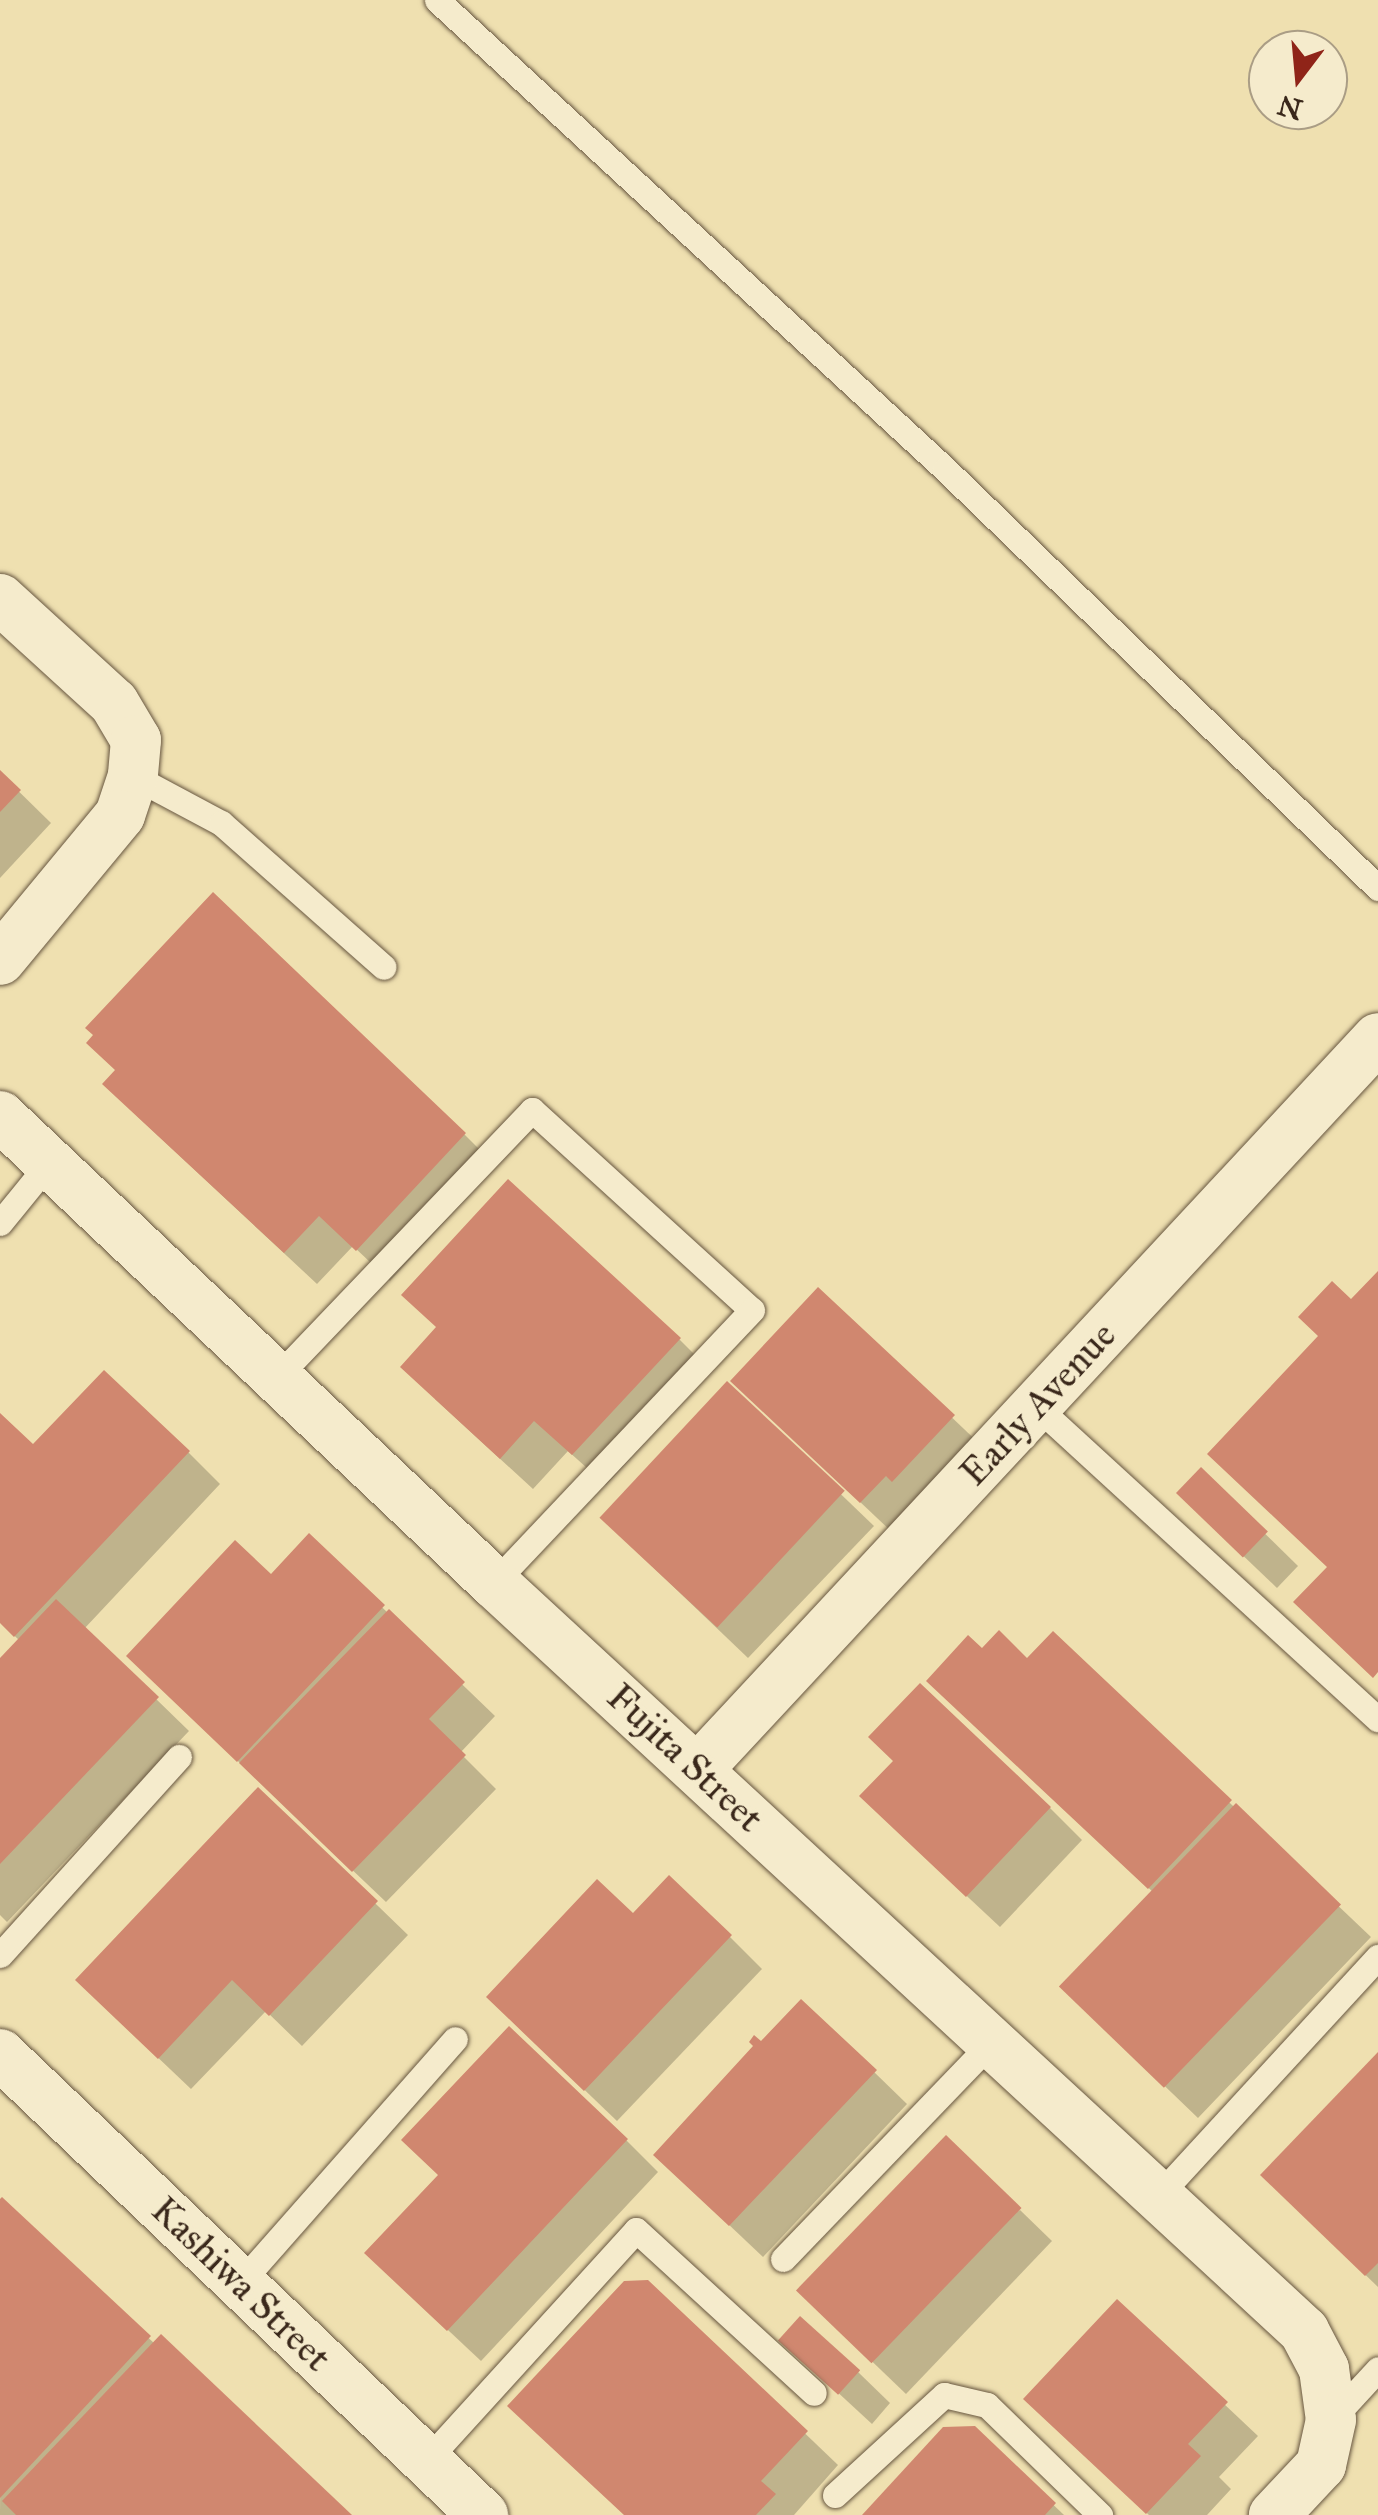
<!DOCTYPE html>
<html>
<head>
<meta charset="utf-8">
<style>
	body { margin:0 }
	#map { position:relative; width:1378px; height:2515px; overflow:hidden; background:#efe0b0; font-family:"IM FELL Great Primer",serif }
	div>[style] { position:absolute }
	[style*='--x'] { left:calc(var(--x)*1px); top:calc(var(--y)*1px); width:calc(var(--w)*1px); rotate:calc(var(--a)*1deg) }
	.shadow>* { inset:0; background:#0003 }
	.building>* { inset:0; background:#d0876f; transform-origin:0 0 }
	.roads { filter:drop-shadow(0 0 2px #675640) drop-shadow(0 0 2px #675640) }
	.lane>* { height:25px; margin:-12.5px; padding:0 12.5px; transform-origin:12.5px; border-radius:12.5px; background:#f5ebcc }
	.street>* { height:50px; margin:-25px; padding:0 25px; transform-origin:25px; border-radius:25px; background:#f5ebcc }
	span { translate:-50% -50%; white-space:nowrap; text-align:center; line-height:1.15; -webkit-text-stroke:8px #f5ebcc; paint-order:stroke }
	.street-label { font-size:38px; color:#3a281b }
	.north { position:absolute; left:1248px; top:30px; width:100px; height:100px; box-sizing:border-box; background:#f5ebcc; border:2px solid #aa9d85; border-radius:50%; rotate:196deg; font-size:28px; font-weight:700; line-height:40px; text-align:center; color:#3a281b }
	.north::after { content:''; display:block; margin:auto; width:35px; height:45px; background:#8f2418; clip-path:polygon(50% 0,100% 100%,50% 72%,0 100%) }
</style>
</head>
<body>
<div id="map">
	<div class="shadow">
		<i style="clip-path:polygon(0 773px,51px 823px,0 878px)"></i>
		<i style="clip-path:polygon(117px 1071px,464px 1134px,496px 1166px,390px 1281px,353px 1246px,317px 1284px,137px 1116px)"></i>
		<i style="clip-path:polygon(818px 1290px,985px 1449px,894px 1534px,765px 1412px)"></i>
		<i style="clip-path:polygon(679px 1339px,711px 1371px,606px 1485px,568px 1451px,533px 1489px,435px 1399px)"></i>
		<i style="clip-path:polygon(727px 1385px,874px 1526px,748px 1658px,634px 1549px)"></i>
		<i style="clip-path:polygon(0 1416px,33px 1448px,188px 1452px,220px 1484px,84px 1629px,189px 1731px,7px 1922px,0 1915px,0 1662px,20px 1641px,0 1622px)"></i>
		<i style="clip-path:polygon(1201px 1471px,1298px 1566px,1277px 1588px,1211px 1525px)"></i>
		<i style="clip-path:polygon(309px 1537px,495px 1716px,460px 1753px,496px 1789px,386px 1902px,161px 1688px)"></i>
		<i style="clip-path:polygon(1053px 1635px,1371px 1937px,1198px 2118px,1095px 2019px,1154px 1893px,962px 1712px,982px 1651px,1027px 1661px)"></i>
		<i style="clip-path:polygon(896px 1762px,1050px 1808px,1082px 1840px,1000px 1927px,894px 1828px)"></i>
		<i style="clip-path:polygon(258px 1790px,408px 1935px,302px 2046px,266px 2011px,191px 2089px,110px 2012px)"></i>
		<i style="clip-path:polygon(633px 1916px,730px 1937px,762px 1969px,617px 2121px,521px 2029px)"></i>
		<i style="clip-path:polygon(802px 2002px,907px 2104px,763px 2257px,689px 2187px,761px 2045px)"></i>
		<i style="clip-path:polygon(1378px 2056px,1378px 2287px,1295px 2207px)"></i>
		<i style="clip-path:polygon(626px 2140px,658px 2172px,481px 2361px,400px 2285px)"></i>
		<i style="clip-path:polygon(2px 2201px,155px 2344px,348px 2515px,0 2515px)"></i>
		<i style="clip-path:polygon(1020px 2210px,1052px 2241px,906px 2394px,832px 2323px)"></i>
		<i style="clip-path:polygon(647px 2282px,838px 2465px,794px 2515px,625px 2515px)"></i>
		<i style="clip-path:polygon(1117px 2303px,1258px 2436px,1219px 2477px,1231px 2489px,1207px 2515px,1149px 2515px,1059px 2431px)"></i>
		<i style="clip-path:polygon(781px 2340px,858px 2372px,890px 2403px,872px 2424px)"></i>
		<i style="clip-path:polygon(974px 2429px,1064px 2515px,865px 2515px)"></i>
	</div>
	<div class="building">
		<i style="clip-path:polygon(0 770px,21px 790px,0 812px)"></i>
		<i style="clip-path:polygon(213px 892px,466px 1133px,356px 1251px,319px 1216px,284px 1253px,102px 1084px,115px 1070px,86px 1043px,93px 1035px,85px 1028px)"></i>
		<i style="clip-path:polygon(508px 1179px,681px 1338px,572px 1455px,534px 1421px,500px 1459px,400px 1367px,436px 1327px,401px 1295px)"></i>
		<i style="clip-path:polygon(1378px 1271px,1378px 1672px,1373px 1678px,1293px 1602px,1327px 1567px,1207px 1454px,1318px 1336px,1298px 1317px,1332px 1281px,1351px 1299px)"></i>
		<i style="clip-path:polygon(818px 1287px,955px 1415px,892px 1482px,886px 1476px,860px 1503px,730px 1381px)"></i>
		<i style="clip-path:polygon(104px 1370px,190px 1451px,14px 1637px,0 1623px,0 1413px,33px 1444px)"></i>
		<i style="left:727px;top:1381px;width:161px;height:187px;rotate:43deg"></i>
		<i style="left:1201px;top:1467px;width:93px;height:36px;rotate:44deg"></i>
		<i style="clip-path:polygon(309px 1533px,385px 1605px,237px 1762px,126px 1656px,235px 1540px,271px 1574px)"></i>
		<i style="clip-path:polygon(56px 1599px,159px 1697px,0 1864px,0 1658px)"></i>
		<i style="clip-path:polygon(389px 1609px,465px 1682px,429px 1719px,466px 1755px,352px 1872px,239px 1763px)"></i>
		<i style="clip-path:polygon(999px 1630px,1027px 1658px,1053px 1631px,1232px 1800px,1148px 1889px,926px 1681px,968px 1635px,982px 1648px)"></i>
		<i style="clip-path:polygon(920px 1683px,1051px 1807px,966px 1897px,859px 1796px,893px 1761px,868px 1737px)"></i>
		<i style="clip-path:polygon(258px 1787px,378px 1901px,269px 2016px,232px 1980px,158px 2059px,75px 1980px)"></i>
		<i style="left:1236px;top:1803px;width:146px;height:255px;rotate:44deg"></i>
		<i style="clip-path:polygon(669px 1875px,732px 1935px,584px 2091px,486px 1997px,597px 1879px,633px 1913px)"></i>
		<i style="clip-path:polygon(801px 1999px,877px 2070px,729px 2226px,653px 2155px,753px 2046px,749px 2042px,754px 2035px,761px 2041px)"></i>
		<i style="clip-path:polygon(509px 2026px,628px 2139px,447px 2331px,364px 2253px,438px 2175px,401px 2140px)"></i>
		<i style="clip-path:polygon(1378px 2052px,1378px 2263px,1365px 2276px,1260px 2175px)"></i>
		<i style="left:946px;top:2135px;width:105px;height:216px;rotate:44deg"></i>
		<i style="clip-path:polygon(2px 2197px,151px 2336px,0 2498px,0 2199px)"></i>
		<i style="clip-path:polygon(648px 2280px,808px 2431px,761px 2481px,776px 2494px,756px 2515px,624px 2515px,507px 2406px,624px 2281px)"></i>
		<i style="clip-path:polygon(1117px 2299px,1228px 2402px,1188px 2444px,1201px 2456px,1146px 2514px,1023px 2399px)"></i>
		<i style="left:800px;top:2316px;width:81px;height:33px;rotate:42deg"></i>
		<i style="clip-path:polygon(161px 2334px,352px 2515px,16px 2515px,2px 2501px)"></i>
		<i style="clip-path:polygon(975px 2426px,1056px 2503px,1045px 2515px,862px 2515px,943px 2427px)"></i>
	</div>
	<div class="roads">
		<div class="lane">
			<i style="--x:437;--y:0;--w:691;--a:42.71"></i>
			<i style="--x:945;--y:469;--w:603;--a:44.06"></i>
			<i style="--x:133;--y:776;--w:100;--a:28.1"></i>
			<i style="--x:221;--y:823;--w:217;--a:41.5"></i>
			<i style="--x:0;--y:1223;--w:76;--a:-50.9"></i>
			<i style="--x:278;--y:1376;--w:368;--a:-46.3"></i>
			<i style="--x:532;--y:1110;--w:297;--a:42.3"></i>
			<i style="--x:752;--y:1310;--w:376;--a:133.4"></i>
			<i style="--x:1036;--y:1406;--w:464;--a:42.5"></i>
			<i style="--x:0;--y:1955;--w:267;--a:-47.9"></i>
			<i style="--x:1158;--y:2196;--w:325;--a:-47.4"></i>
			<i style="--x:783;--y:2259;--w:301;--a:-46.1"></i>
			<i style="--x:240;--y:2283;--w:325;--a:-48.6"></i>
			<i style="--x:1331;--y:2420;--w:69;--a:-47.3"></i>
			<i style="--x:426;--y:2461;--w:312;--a:-47.7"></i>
			<i style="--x:636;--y:2230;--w:241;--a:42.5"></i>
			<i style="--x:835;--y:2495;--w:148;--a:-42.5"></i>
			<i style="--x:944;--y:2395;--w:44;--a:13.1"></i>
			<i style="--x:987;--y:2405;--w:158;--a:44.2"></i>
		</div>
		<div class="street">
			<i style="--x:0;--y:599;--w:154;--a:42.4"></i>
			<i style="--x:114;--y:703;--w:43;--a:59.3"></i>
			<i style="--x:136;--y:740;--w:36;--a:95"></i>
			<i style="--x:133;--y:776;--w:41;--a:108.4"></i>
			<i style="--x:120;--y:815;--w:188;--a:129.6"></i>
			<i style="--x:0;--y:1116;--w:680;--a:43.39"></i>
			<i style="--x:494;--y:1583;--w:1103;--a:42.72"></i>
			<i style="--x:1304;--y:2331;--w:43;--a:62.2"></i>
			<i style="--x:1324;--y:2369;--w:51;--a:82.2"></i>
			<i style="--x:1331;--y:2420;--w:46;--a:102.5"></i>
			<i style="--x:1321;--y:2465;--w:69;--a:133.2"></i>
			<i style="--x:698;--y:1769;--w:998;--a:-47.07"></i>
			<i style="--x:0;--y:2054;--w:668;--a:43.66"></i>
		</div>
	</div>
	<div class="street-label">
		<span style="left:1038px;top:1404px;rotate:-47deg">Early Avenue</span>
		<span style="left:685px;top:1758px;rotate:43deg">Fujita Street</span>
		<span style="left:241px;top:2284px;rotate:44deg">Kashiwa Street</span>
	</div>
	<div class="north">N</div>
</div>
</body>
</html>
